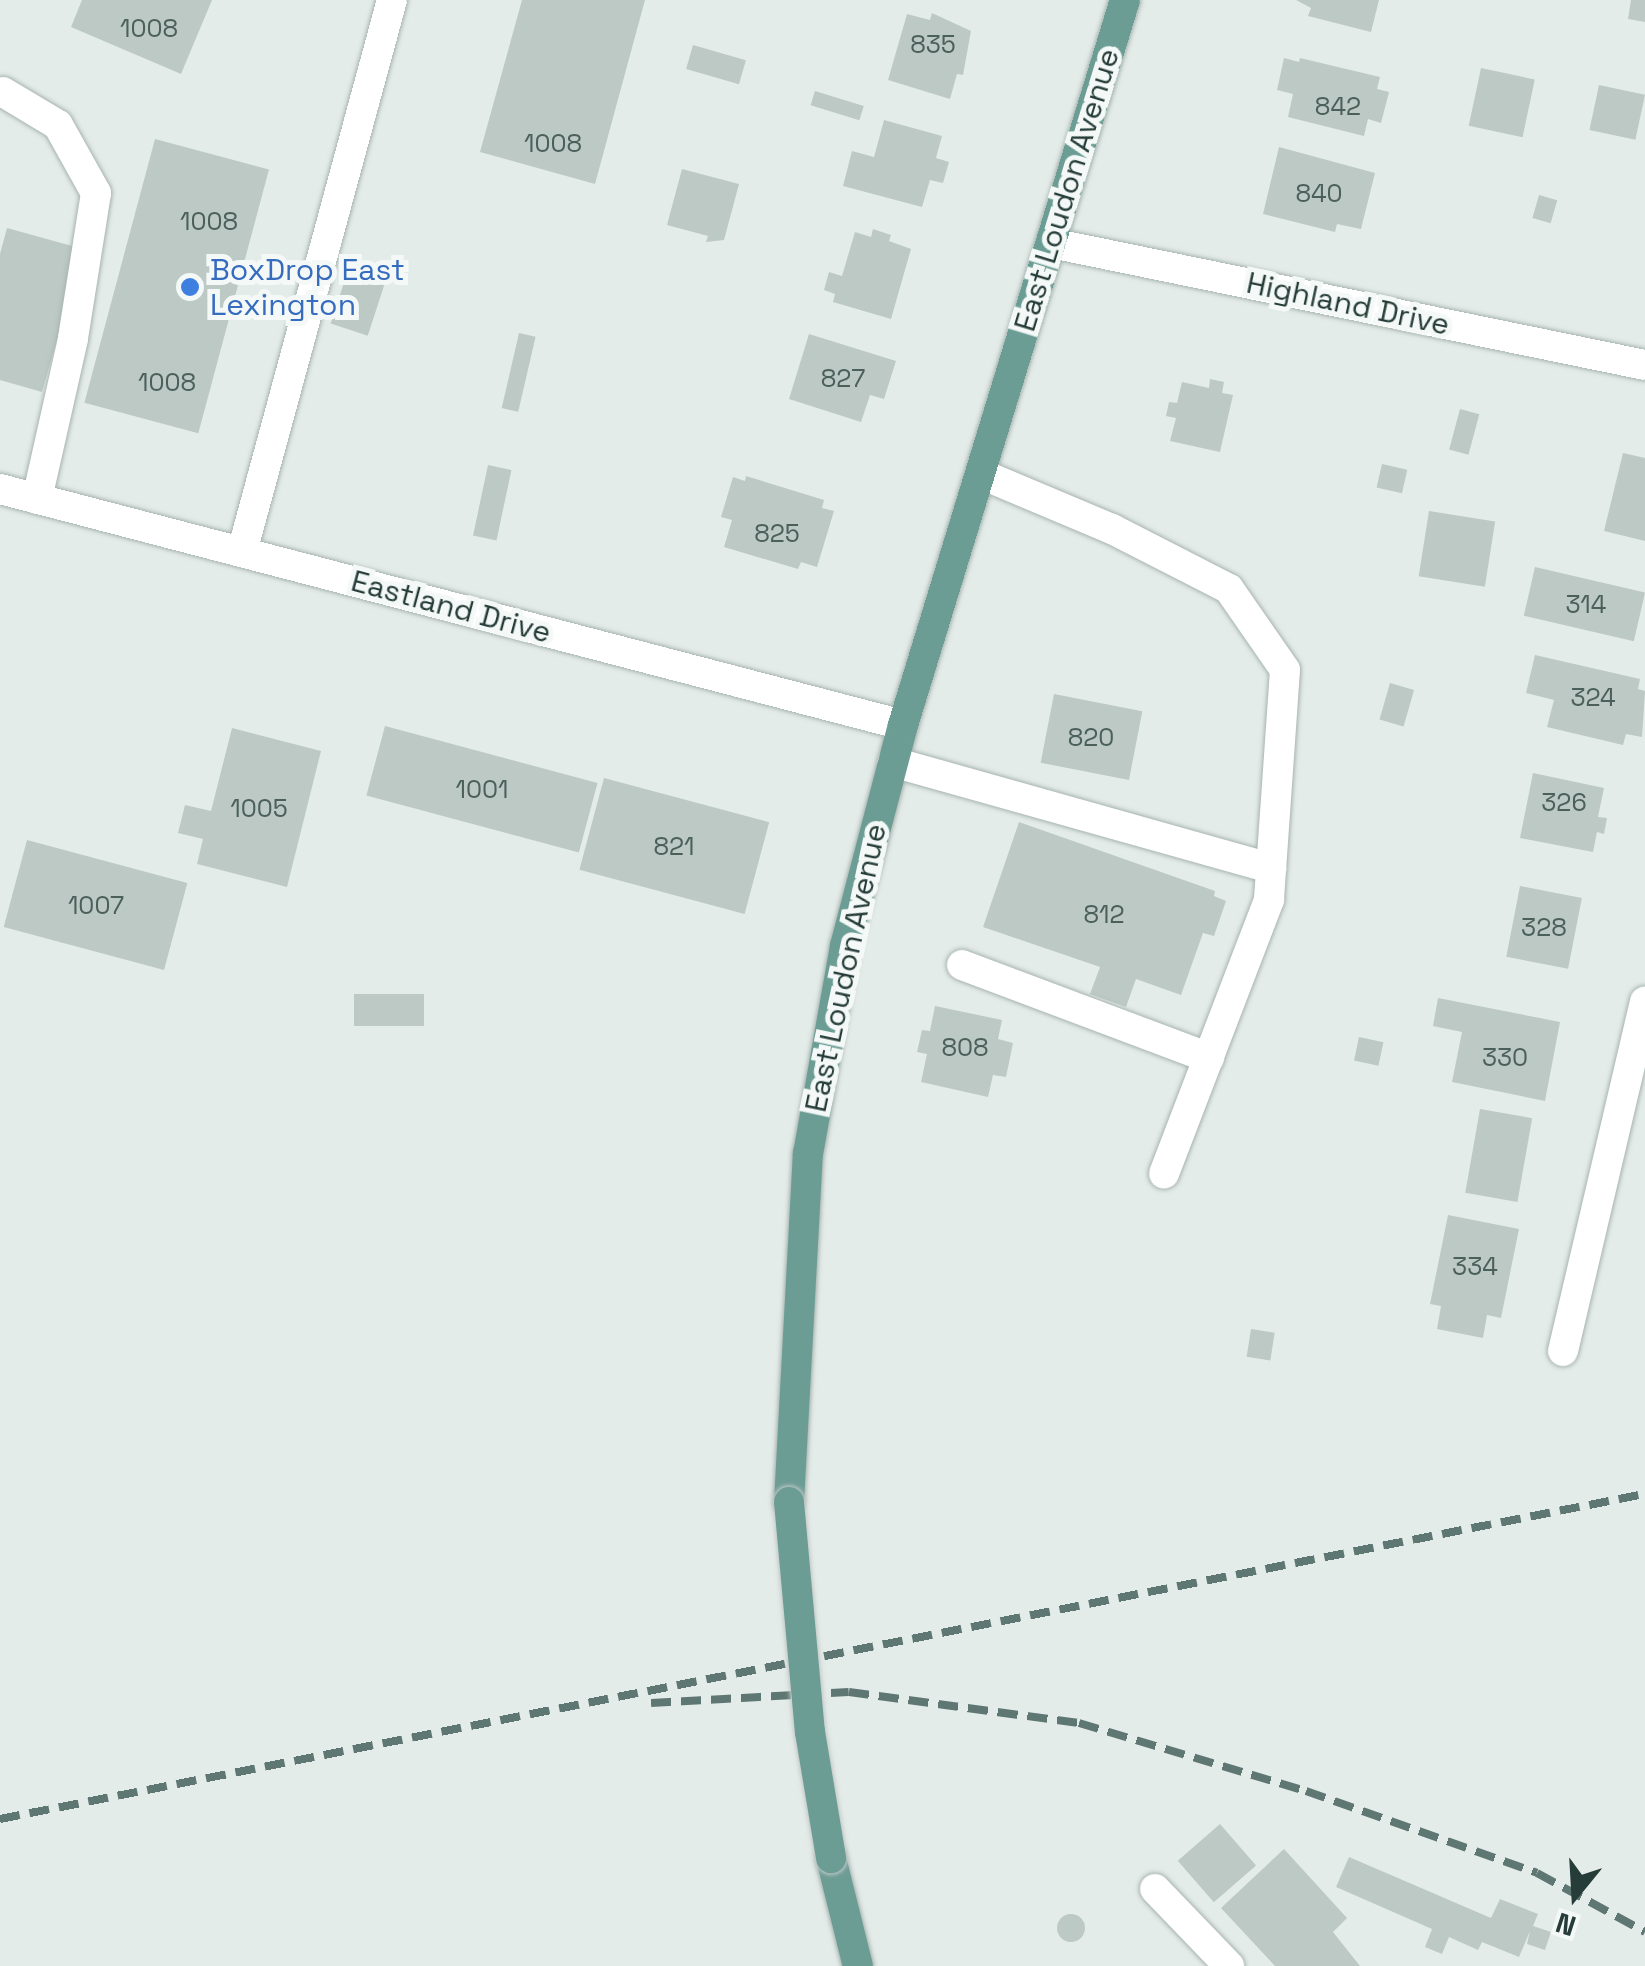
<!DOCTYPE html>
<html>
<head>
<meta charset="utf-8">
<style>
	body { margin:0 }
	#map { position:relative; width:1645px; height:1966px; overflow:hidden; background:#e4ece9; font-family:"Space Grotesk",sans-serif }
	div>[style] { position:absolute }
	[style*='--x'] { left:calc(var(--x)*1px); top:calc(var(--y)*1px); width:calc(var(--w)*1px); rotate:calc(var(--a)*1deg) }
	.building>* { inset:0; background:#bcc9c5; transform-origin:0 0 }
	.round { border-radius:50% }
	.roads { filter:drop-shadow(0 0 2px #a7b4b0) drop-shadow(0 0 2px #a7b4b0) }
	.minor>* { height:30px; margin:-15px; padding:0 15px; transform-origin:15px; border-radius:15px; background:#fff }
	.major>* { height:30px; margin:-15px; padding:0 15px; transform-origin:15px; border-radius:15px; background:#6c9d95 }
	.rail>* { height:8px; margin-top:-4px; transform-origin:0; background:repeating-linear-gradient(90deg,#5f7773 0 20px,transparent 0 30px) }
	.bridges { filter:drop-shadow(0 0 2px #c2c8c7) drop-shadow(0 0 2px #c2c8c7) }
	.major-bridge>* { height:30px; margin:-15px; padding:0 15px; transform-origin:15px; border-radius:15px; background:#6c9d95 }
	.dots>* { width:28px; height:28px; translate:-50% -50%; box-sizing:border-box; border:5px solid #f4f9f7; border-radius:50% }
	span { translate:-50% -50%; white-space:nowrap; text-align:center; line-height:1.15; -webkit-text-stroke:10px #f4f9f7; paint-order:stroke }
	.number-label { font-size:25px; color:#4b5f5b }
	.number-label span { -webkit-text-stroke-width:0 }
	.street-label { font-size:30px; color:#253c38 }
	.shop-label { font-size:30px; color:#366cbe }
	.left { translate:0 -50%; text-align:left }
	.north { position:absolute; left:1525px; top:1846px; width:100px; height:100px; -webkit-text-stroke:8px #f4f9f7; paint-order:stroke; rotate:198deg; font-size:28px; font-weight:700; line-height:40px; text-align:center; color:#253c38 }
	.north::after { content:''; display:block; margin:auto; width:35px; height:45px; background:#253c38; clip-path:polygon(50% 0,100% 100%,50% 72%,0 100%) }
</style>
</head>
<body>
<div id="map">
	<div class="building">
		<i style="clip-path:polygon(82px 0,212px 0,181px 74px,71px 27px)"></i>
		<i style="clip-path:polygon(522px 0,645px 0,595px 184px,480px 152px)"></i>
		<i style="clip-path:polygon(1296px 0,1379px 0,1371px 32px,1308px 16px,1311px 8px)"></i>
		<i style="clip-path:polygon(1631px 0,1645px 0,1645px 22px,1628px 19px)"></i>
		<i style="clip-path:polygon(932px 13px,971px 31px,963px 75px,957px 74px,950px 99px,888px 80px,907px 14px,930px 20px)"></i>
		<i style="left:693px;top:45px;width:55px;height:25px;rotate:16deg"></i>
		<i style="clip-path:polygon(1284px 58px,1299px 62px,1300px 58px,1380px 77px,1377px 89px,1389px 92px,1381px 123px,1368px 119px,1364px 136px,1288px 117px,1293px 94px,1277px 90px)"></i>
		<i style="left:1481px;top:68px;width:55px;height:59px;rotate:12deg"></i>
		<i style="left:1599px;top:85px;width:47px;height:46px;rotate:12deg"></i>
		<i style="left:815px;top:91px;width:51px;height:15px;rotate:17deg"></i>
		<i style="clip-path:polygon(884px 120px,942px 136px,936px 158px,949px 162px,943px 183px,930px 180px,922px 207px,843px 186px,852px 151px,874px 157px)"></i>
		<i style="left:155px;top:139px;width:118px;height:273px;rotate:15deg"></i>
		<i style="clip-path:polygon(1279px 147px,1375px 173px,1361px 229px,1337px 224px,1335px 232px,1263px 214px)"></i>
		<i style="clip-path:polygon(682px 169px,739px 184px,724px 240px,706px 242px,708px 236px,667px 225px)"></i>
		<i style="left:1539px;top:195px;width:19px;height:24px;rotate:16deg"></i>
		<i style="clip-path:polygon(7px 228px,83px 249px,42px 392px,0 380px,0 254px)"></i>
		<i style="clip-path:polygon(873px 229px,891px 235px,889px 241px,911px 249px,891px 319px,833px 302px,835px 294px,824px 290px,829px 272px,842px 276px,855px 232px,871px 237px)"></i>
		<i style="left:352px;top:258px;width:39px;height:69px;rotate:18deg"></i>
		<i style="left:519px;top:333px;width:17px;height:77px;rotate:13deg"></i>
		<i style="clip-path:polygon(809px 334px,896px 361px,884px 399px,870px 395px,861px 422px,789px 399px)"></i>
		<i style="clip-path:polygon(1210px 379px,1224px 382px,1222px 393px,1233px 395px,1220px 452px,1170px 441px,1176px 418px,1166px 416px,1169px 402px,1177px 403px,1182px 382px,1209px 388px)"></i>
		<i style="left:1460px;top:409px;width:20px;height:42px;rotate:15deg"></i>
		<i style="clip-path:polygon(1623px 453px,1645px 458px,1645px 541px,1604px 531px)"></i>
		<i style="left:1382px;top:464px;width:26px;height:24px;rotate:13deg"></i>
		<i style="left:488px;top:465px;width:24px;height:72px;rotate:12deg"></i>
		<i style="clip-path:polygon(746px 476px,824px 500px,822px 508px,834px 511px,817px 567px,801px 562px,798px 569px,724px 547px,732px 520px,721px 517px,733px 477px,745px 481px)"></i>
		<i style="left:1429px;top:511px;width:67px;height:66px;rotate:9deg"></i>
		<i style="left:1535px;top:567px;width:113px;height:50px;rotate:13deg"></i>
		<i style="clip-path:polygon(1535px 655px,1640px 679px,1638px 689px,1645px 691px,1642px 737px,1626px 734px,1623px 745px,1547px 727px,1554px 700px,1526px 693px)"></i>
		<i style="left:1390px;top:683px;width:25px;height:38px;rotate:16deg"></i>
		<i style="left:1054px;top:694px;width:90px;height:70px;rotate:11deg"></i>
		<i style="left:385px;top:726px;width:220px;height:72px;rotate:15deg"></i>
		<i style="clip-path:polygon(232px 728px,321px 751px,287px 887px,197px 864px,203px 839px,178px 833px,185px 805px,211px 811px)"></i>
		<i style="clip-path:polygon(1533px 773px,1604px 788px,1598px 817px,1607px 818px,1604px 834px,1597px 832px,1593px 852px,1520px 838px)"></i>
		<i style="left:604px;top:778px;width:171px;height:95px;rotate:15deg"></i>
		<i style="clip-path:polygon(1019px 822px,1215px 891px,1214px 896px,1226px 901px,1214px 936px,1203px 933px,1181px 995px,1136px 979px,1126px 1007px,1090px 994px,1100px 967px,983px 927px)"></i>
		<i style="left:27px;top:840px;width:166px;height:90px;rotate:15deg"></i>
		<i style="left:1520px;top:886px;width:63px;height:72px;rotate:11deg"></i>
		<i style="left:424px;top:994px;width:32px;height:70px;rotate:90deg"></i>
		<i style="clip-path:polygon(1438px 998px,1560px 1022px,1545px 1101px,1452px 1082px,1462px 1032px,1433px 1026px)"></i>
		<i style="clip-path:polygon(935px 1006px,1002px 1020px,998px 1039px,1013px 1043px,1006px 1077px,993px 1075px,988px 1097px,921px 1082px,927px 1054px,917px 1052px,922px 1030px,930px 1031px)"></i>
		<i style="left:1359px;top:1037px;width:25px;height:24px;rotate:12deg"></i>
		<i style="left:1480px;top:1109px;width:53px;height:85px;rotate:10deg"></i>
		<i style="clip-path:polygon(1448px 1215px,1519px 1229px,1501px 1318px,1487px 1315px,1483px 1338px,1437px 1329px,1441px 1306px,1430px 1304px)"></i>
		<i style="left:1251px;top:1329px;width:24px;height:28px;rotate:9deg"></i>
		<i style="left:1220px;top:1824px;width:55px;height:56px;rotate:49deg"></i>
		<i style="clip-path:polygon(1284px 1849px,1347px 1918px,1333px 1932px,1360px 1966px,1275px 1966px,1221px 1908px)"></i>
		<i style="clip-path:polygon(1349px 1857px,1491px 1918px,1500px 1899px,1538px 1914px,1533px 1926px,1551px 1932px,1545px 1950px,1527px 1944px,1530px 1931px,1519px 1957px,1482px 1942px,1478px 1950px,1449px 1937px,1442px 1954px,1425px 1947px,1432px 1929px,1336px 1887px)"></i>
		<i class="round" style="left:1057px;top:1914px;width:28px;height:28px"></i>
	</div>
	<div class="roads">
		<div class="minor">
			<i style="--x:3;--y:92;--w:64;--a:31"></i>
			<i style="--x:58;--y:125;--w:78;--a:60.8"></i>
			<i style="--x:96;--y:193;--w:148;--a:99"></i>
			<i style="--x:73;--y:339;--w:164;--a:102.7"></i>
			<i style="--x:1051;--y:243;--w:606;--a:11.61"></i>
			<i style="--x:981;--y:474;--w:142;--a:22.8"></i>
			<i style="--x:1112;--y:529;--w:131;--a:27.1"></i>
			<i style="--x:1229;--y:589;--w:98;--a:55.3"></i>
			<i style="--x:1285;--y:670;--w:231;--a:94"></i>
			<i style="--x:1269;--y:900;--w:293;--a:111"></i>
			<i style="--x:0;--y:489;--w:933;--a:14.65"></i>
			<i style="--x:242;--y:552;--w:572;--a:-74.8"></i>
			<i style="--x:893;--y:762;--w:393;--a:15.7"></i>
			<i style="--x:962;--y:965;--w:264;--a:20.6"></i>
			<i style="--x:1563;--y:1351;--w:359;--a:-76.8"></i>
			<i style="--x:1155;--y:1889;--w:107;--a:46.1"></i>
		</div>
		<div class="major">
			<i style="--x:789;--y:1502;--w:349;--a:-86.9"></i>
			<i style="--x:808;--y:1154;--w:211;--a:-79.9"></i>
			<i style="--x:845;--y:946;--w:228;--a:-75.3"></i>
			<i style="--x:903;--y:725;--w:758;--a:-72.98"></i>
			<i style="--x:831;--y:1858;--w:111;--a:76"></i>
		</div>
	</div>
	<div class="rail">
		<i style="--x:651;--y:1703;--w:198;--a:-3.2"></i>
		<i style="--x:849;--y:1692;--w:232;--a:7.7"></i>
		<i style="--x:1079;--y:1723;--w:237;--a:16.7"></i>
		<i style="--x:1306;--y:1791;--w:245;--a:19.5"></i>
		<i style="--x:1537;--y:1873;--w:123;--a:28.6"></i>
		<i style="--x:0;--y:1819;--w:1677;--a:-11.18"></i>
	</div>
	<div class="bridges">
		<div class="major-bridge">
			<i style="--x:789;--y:1502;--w:231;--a:84.8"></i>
			<i style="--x:810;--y:1732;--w:128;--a:80.5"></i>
		</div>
	</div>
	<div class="dots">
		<i style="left:190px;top:287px;background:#3f7fe0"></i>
	</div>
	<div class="number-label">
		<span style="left:149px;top:28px">1008</span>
		<span style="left:933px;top:44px">835</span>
		<span style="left:1338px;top:106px">842</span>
		<span style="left:553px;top:143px">1008</span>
		<span style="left:1319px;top:193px">840</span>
		<span style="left:209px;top:221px">1008</span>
		<span style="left:843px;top:378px">827</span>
		<span style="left:167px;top:382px">1008</span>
		<span style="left:777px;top:533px">825</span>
		<span style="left:1586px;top:604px">314</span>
		<span style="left:1593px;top:697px">324</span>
		<span style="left:1091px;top:737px">820</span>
		<span style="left:482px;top:789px">1001</span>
		<span style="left:1564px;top:802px">326</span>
		<span style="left:259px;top:808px">1005</span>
		<span style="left:674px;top:846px">821</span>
		<span style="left:96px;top:905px">1007</span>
		<span style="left:1104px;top:914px">812</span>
		<span style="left:1544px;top:927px">328</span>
		<span style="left:965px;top:1047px">808</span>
		<span style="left:1505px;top:1057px">330</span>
		<span style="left:1475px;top:1266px">334</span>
	</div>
	<div class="street-label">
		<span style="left:1067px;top:190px;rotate:-73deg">East Loudon Avenue</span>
		<span style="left:1348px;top:304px;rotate:12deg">Highland Drive</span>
		<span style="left:451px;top:607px;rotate:15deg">Eastland Drive</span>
		<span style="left:846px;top:968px;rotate:-78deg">East Loudon Avenue</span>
	</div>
	<div class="shop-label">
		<span class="left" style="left:210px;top:287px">BoxDrop East<br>Lexington</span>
	</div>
	<div class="north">N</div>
</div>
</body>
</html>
